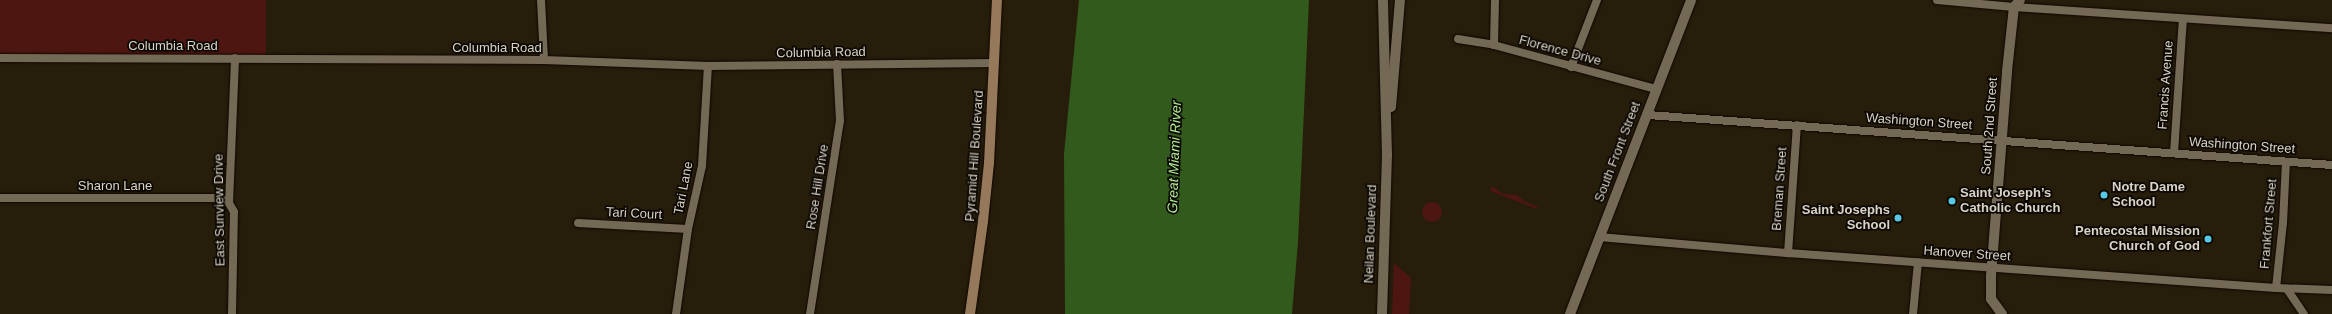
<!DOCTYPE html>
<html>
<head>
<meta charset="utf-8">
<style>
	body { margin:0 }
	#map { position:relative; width:2332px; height:314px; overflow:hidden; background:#271d0b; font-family:Arial,sans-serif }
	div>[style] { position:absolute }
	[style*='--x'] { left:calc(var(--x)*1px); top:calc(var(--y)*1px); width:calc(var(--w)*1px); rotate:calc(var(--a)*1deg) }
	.green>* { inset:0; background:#4e1611; transform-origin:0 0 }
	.round { border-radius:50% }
	.water>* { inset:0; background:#335a1d }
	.roads { filter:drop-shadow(0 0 1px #0f0700) drop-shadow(0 0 1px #0f0700) }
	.minor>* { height:8px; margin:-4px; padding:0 4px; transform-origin:4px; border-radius:4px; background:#746954 }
	.tertiary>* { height:10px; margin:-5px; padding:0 5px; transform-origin:5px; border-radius:5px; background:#746954 }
	.secondary>* { height:10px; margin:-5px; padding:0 5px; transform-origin:5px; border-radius:5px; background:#96785b }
	.dots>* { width:11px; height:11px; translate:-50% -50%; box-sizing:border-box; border:2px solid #0c0803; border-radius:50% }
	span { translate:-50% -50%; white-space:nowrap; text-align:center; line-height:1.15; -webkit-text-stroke:3.5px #0c0803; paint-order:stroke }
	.street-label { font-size:13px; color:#d9d3c7 }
	.poi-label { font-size:13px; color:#d9d3c7; font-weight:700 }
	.left { translate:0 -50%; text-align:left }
	.right { translate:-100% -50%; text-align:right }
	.water-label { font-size:14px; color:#afe993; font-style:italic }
</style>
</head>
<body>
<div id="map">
	<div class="green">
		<i style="left:0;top:0;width:266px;height:58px"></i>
		<i style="clip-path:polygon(1492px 186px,1503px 194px,1517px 195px,1524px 201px,1538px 207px,1537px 209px,1490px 191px)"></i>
		<i class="round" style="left:1422px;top:202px;width:20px;height:20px"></i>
		<i style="clip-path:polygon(1394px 263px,1411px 278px,1409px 314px,1392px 314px)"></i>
	</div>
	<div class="water">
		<i style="clip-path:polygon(1079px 0,1309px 0,1298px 242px,1292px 314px,1065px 314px,1064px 154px)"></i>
	</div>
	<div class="roads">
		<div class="minor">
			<i style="--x:541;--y:0;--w:60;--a:87.1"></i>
			<i style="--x:1937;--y:0;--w:77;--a:5.2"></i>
			<i style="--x:2014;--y:7;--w:319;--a:3.8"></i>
			<i style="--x:1458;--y:39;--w:36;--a:9"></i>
			<i style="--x:1494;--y:45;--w:168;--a:15.2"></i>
			<i style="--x:1494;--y:45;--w:45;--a:-88.7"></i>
			<i style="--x:0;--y:58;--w:544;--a:0.21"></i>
			<i style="--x:544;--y:60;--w:164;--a:2.1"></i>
			<i style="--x:708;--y:66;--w:286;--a:-0.6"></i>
			<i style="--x:1571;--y:67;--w:72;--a:-68.8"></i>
			<i style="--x:1648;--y:115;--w:686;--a:4.18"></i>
			<i style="--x:2174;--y:153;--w:134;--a:-86.2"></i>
			<i style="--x:0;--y:198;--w:220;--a:0"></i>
			<i style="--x:220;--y:198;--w:10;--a:29"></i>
			<i style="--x:578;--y:223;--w:110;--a:3.1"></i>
			<i style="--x:1600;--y:237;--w:189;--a:4.9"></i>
			<i style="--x:1788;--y:253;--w:489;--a:4.1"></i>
			<i style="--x:2276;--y:288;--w:56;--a:2"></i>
			<i style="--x:1788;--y:253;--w:128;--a:-86"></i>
			<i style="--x:2276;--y:288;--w:65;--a:-83.9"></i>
			<i style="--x:2283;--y:223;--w:61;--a:-87.2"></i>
			<i style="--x:2287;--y:289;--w:30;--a:56"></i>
			<i style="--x:232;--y:314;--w:102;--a:-88.9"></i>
			<i style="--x:234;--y:212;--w:10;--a:-119"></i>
			<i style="--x:229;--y:203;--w:145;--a:-87.6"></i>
			<i style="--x:676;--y:314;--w:86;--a:-82"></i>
			<i style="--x:688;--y:229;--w:65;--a:-77.5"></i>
			<i style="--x:702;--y:166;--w:100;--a:-86.6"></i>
			<i style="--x:810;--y:314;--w:195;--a:-81.2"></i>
			<i style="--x:840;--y:121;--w:57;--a:-93"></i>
			<i style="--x:1913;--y:314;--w:52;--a:-84.5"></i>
		</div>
		<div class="tertiary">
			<i style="--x:1391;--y:107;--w:107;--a:-85.2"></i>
			<i style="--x:1382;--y:314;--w:159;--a:-88.2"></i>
			<i style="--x:1387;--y:155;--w:155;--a:-91.5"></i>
			<i style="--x:1570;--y:314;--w:337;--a:-68.9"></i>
			<i style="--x:2002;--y:314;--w:19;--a:-126"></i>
			<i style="--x:1991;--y:299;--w:23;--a:-90"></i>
			<i style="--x:1991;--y:276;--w:206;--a:-85.5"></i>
			<i style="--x:2007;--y:71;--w:64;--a:-83.8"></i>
			<i style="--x:2014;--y:7;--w:9;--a:-49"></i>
		</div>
		<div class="secondary">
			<i style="--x:970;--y:314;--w:94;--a:-82"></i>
			<i style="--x:983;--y:221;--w:58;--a:-84.1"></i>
			<i style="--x:989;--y:163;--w:163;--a:-87.2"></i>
		</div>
	</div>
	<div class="dots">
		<i style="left:2104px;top:195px;background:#58c9e4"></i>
		<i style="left:1952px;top:201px;background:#58c9e4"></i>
		<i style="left:1898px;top:218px;background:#58c9e4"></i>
		<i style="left:2208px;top:239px;background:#58c9e4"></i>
	</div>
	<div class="street-label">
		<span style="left:173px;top:46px">Columbia Road</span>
		<span style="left:497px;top:48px">Columbia Road</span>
		<span style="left:1560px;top:51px;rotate:15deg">Florence Drive</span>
		<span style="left:821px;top:53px;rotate:-1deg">Columbia Road</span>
		<span style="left:2166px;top:85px;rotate:-86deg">Francis Avenue</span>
		<span style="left:1919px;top:122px;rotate:4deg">Washington Street</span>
		<span style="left:1990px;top:126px;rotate:-86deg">South 2nd Street</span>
		<span style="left:2242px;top:146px;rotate:4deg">Washington Street</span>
		<span style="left:1618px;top:152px;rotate:-69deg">South Front Street</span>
		<span style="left:975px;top:156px;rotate:-86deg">Pyramid Hill Boulevard</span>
		<span style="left:115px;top:186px">Sharon Lane</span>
		<span style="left:818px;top:187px;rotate:-81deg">Rose Hill Drive</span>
		<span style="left:684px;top:188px;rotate:-79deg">Tari Lane</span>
		<span style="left:1780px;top:189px;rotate:-86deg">Breman Street</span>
		<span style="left:220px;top:210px;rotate:-91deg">East Sunview Drive</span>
		<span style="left:634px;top:214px;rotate:3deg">Tari Court</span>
		<span style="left:2269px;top:224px;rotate:-85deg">Frankfort Street</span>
		<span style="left:1371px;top:234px;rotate:-88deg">Neilan Boulevard</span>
		<span style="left:1967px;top:254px;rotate:4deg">Hanover Street</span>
	</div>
	<div class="poi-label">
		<span class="left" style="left:2112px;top:195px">Notre Dame<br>School</span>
		<span class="left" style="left:1960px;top:201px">Saint Joseph’s<br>Catholic Church</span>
		<span class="right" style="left:1890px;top:218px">Saint Josephs<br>School</span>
		<span class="right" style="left:2200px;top:239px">Pentecostal Mission<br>Church of God</span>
	</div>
	<div class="water-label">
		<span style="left:1174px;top:157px;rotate:-88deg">Great Miami River</span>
	</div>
</div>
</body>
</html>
